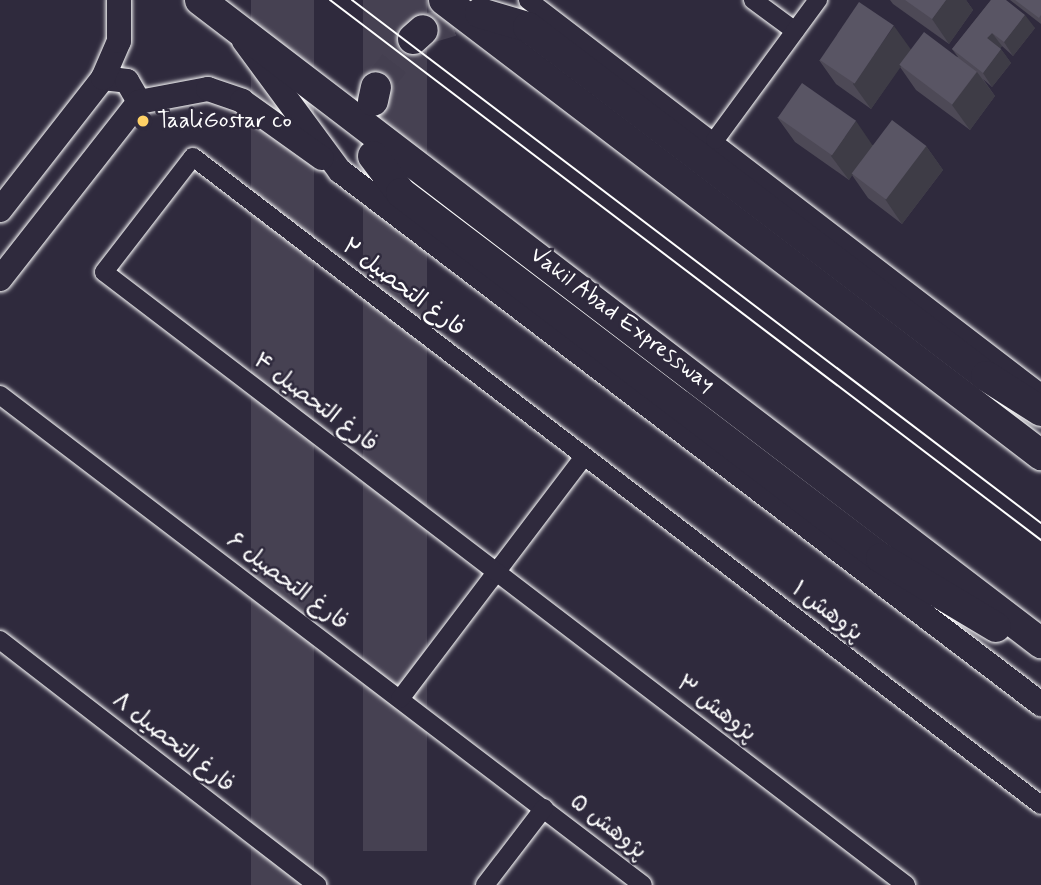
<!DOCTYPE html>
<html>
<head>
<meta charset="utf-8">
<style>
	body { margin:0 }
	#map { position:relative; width:1041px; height:885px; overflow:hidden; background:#2f2a3d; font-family:Mynerve,"Playpen Sans Arabic",sans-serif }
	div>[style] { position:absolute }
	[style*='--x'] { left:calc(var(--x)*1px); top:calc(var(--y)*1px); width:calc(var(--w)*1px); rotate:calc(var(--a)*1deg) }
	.green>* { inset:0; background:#464152; transform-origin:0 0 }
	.trunk-tunnel>* { height:30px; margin-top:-15px; transform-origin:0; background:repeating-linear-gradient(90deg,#443f50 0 30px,transparent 0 45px) }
	.roads { filter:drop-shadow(0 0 2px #fff) drop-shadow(0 0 2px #fff) }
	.minor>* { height:18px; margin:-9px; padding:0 9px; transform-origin:9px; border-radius:9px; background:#2f2a3d }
	.secondary>* { height:24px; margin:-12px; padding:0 12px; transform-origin:12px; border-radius:12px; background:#2f2a3d }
	.trunk>* { height:30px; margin:-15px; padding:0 15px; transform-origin:15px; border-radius:15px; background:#2f2a3d }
	.tram>* { height:2px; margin:-1px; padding:0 1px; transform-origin:1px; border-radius:1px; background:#fff }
	.wall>* { inset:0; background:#4d4956 }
	.shaded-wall>* { inset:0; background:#3e3c46 }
	.building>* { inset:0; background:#595564; transform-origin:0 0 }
	.dots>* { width:19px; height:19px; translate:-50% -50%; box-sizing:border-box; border:4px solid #2f2a3d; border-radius:50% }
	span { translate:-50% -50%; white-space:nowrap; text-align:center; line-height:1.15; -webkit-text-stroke:5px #2f2a3d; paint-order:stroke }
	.poi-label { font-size:23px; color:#fff }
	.left { translate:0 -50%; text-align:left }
	.street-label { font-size:23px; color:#fff }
</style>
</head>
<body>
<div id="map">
	<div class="green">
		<i style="left:251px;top:0;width:63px;height:992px"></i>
		<i style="left:363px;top:0;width:64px;height:851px"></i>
	</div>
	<div class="trunk-tunnel">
		<i style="--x:423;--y:30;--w:59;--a:-16.6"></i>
		<i style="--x:376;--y:87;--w:61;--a:-52.4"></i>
	</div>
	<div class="roads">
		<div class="minor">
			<i style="--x:528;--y:0;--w:646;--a:37.46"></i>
			<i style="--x:753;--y:0;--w:52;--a:36.4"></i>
			<i style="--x:715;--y:140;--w:174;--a:-53.7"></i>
			<i style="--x:0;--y:395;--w:808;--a:37.31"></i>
			<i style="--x:0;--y:640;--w:401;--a:37.7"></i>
			<i style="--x:400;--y:699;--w:304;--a:-52.8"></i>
			<i style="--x:485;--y:885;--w:97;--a:-52.5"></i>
			<i style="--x:906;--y:885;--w:1009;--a:-142.61"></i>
			<i style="--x:104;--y:272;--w:145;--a:-52.3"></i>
			<i style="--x:193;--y:157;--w:1067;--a:37.39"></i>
		</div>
		<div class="secondary">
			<i style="--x:244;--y:41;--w:162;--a:53.6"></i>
			<i style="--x:340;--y:171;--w:881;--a:37.25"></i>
			<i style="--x:103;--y:78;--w:24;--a:7"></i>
			<i style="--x:127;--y:81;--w:24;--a:60"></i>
			<i style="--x:0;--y:210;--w:167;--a:-52"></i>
			<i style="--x:103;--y:78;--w:40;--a:-66.6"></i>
			<i style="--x:119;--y:41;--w:41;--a:-90"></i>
			<i style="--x:0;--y:279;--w:225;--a:-51.9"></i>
			<i style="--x:139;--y:102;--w:70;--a:-10.7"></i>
			<i style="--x:208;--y:89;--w:36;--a:19"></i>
			<i style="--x:242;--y:101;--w:98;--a:35.5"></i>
		</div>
		<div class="trunk">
			<i style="--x:200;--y:0;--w:1059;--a:37.4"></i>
			<i style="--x:444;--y:0;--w:751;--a:37.31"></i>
			<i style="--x:480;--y:13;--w:50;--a:16.3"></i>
			<i style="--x:528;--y:27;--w:576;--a:37.31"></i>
			<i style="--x:986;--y:376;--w:65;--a:32.5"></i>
			<i style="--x:413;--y:39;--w:13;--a:-42"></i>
			<i style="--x:373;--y:101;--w:14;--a:-78"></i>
			<i style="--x:373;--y:156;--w:46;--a:52.9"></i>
			<i style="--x:401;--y:193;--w:603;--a:37.25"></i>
			<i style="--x:881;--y:558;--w:134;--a:31"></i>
		</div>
	</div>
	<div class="tram">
		<i style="--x:330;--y:0;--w:893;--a:37.22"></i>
		<i style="--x:352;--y:0;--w:865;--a:37.2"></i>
	</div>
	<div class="wall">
		<i style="clip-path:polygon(890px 0,966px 0,973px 10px,949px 44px,893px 4px)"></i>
		<i style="clip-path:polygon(991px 0,1035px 28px,1013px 56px,1002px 46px,1000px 48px,1011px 63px,992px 87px,983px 79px,995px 96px,970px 130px,916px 90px,900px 67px,871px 109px,836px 84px,819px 60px,911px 50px,958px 57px,952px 49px)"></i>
		<i style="clip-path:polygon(1010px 0,1041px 0,1041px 24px)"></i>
		<i style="clip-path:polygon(777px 117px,872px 145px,926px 146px,943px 170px,902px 224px,868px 198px,852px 175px,849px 180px,795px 142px)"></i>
	</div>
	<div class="shaded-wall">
		<i style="clip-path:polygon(946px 0,966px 0,973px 10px,949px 44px,932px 19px)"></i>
		<i style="clip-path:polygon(1025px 15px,1035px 28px,1013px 56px,1004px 42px)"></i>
		<i style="clip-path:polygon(894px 26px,912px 51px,871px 109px,853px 84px)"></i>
		<i style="clip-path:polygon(992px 33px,1002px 46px,997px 52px,987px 38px)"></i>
		<i style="clip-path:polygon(1001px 49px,1011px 63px,992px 87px,983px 73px)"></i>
		<i style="clip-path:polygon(977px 72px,995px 96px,970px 130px,952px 105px)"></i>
		<i style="clip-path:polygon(856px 121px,873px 146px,849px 180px,831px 156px)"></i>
		<i style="clip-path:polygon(926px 146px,943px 170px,902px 224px,885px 199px)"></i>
	</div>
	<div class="building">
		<i style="clip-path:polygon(905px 0,946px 0,932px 19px)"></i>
		<i style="clip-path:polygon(991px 0,1006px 0,1025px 15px,1004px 42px,992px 33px,987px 38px,1001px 49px,983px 73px,952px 49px)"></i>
		<i style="clip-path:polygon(1015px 0,1041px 0,1041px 15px,1039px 18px)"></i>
		<i style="left:859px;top:2px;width:42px;height:70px;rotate:34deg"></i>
		<i style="left:924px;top:32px;width:66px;height:41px;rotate:37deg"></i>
		<i style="left:802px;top:83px;width:66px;height:42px;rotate:35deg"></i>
		<i style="left:892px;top:120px;width:43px;height:67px;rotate:37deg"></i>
	</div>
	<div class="dots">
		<i style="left:143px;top:121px;background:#ffd166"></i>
	</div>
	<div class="poi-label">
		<span class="left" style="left:157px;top:121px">TaaliGostar co</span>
	</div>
	<div class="street-label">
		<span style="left:403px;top:288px;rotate:37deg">فارغ التحصیل ۲</span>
		<span style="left:622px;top:320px;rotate:37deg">Vakil Abad Expressway</span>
		<span style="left:315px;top:403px;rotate:37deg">فارغ التحصیل ۴</span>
		<span style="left:287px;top:582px;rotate:37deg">فارغ التحصیل ۶</span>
		<span style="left:827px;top:612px;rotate:37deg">پژوهش ۱</span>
		<span style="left:716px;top:709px;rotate:37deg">پژوهش ۳</span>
		<span style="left:173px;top:743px;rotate:38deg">فارغ التحصیل ۸</span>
		<span style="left:608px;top:827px;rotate:38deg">پژوهش ۵</span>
	</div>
</div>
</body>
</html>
